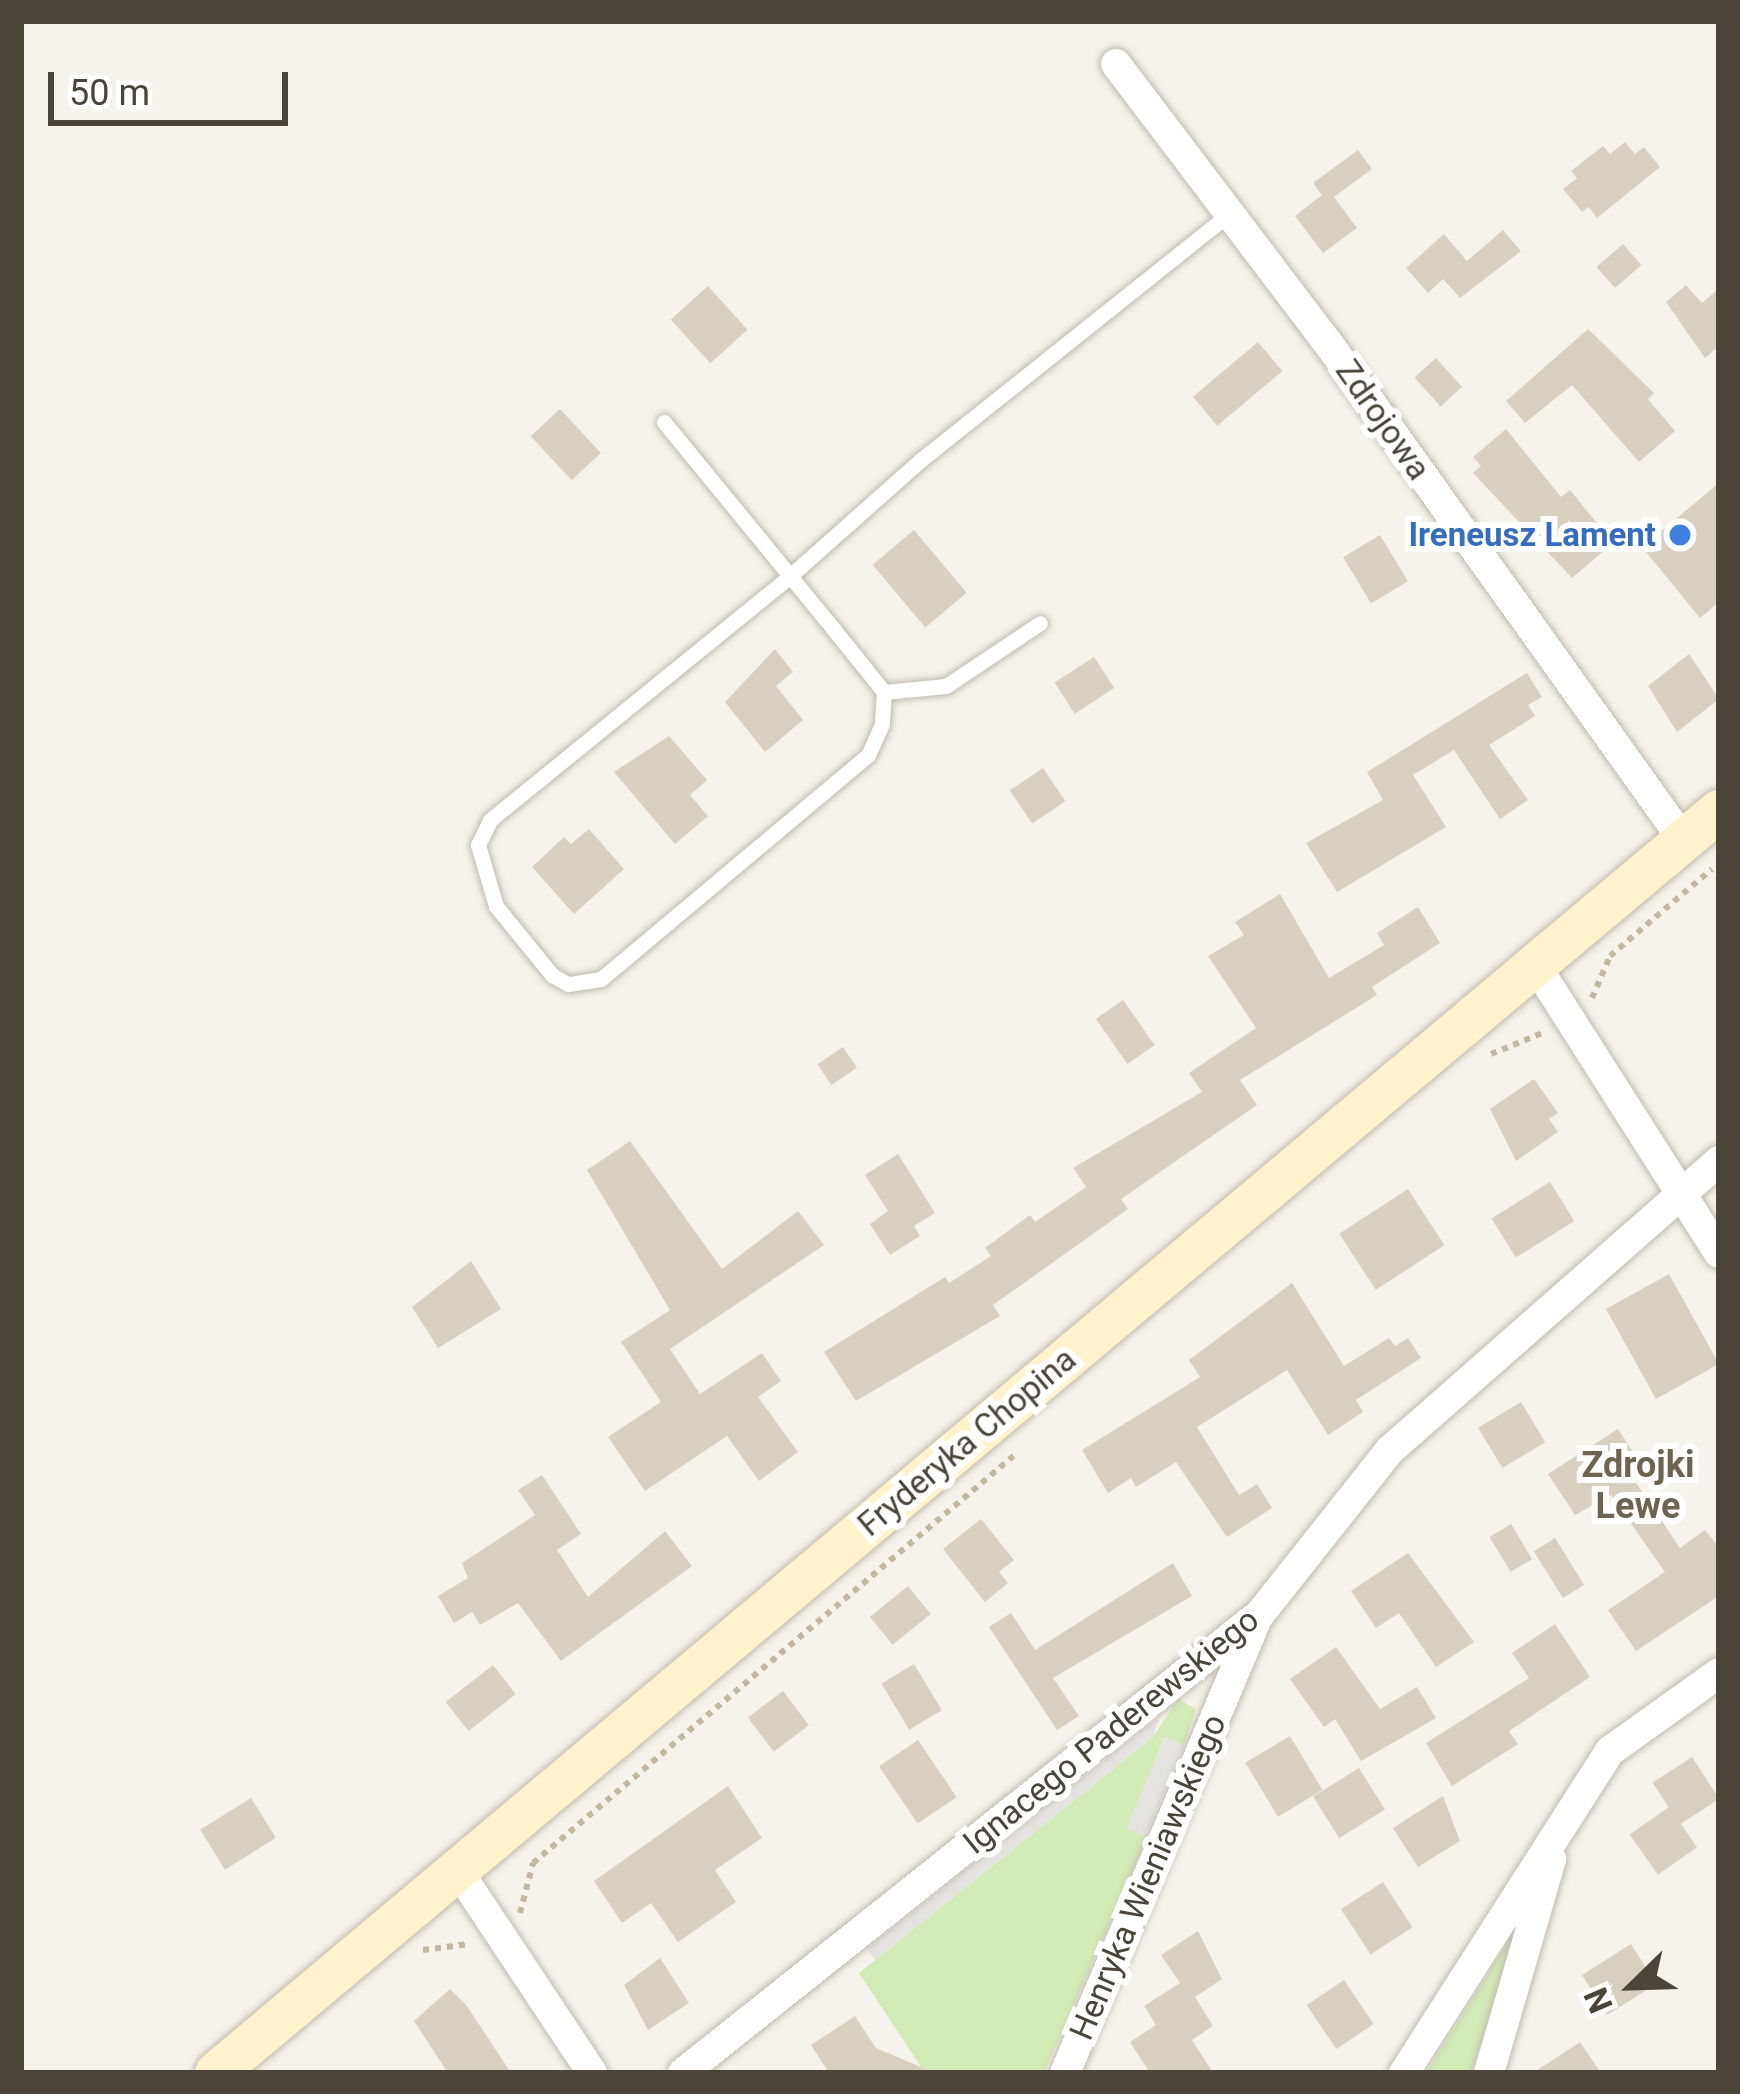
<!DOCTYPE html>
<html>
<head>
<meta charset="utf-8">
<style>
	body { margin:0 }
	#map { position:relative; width:1740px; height:2094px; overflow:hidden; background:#f6f3ec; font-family:Roboto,sans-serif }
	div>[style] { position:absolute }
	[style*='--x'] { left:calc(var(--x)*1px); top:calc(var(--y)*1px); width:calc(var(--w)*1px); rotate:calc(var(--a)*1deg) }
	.green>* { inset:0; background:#d2eab5 }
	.parking>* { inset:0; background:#e5e3e0; transform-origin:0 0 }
	.building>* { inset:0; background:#d8cfc1; transform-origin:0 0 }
	.path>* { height:6px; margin-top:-3px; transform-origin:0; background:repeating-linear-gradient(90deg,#c4b79f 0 6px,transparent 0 12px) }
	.roads { filter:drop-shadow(0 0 3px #c2bbae) drop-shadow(0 0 3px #c2bbae) }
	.lane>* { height:15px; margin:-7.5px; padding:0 7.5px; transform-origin:7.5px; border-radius:7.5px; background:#fff }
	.street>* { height:30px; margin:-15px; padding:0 15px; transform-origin:15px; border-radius:15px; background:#fff }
	.secondary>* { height:42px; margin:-21px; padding:0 21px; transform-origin:21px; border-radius:21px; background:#fff3cd }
	.dots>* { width:33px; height:33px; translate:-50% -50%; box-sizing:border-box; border:6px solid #fff; border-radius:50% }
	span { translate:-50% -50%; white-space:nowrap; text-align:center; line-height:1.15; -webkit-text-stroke:12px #fff; paint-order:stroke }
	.street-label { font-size:33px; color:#4b4439 }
	.shop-label { font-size:33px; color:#366cbe; font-weight:700 }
	.right { translate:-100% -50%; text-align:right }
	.neighbourhood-label { font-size:36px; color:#6e6250; font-weight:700 }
	.frame { position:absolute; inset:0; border:24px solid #4b4439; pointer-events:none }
	.north { position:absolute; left:1572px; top:1926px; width:120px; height:120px; -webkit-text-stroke:9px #fff; paint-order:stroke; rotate:247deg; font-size:33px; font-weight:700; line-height:48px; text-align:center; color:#4b4439 }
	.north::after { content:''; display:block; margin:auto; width:42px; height:54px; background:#4b4439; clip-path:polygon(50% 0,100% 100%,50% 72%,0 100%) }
	.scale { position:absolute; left:48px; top:72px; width:240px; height:54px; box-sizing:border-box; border:6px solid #4b4439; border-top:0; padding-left:15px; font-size:36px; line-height:42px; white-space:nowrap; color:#4b4439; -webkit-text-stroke:9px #fff; paint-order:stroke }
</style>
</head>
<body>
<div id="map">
	<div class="green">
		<i style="clip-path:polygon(1178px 1699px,1196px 1709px,1184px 1745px,1164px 1738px,1128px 1828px,1147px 1837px,1044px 2073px,925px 2073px,859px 1973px,1153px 1737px)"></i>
		<i style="clip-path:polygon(1520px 1923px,1471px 2073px,1426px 2073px)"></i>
	</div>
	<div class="parking">
		<i style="clip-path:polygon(1159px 1717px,1153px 1737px,875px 1960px,867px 1949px)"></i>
		<i style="left:1165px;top:1737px;width:21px;height:99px;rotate:23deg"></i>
	</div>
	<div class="building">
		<i style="clip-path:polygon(1625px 142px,1635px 154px,1644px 147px,1660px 167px,1597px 218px,1589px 207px,1582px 212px,1563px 189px,1577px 178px,1571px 171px,1603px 146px,1610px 154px)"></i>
		<i style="clip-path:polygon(1358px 150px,1372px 169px,1334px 197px,1357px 228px,1323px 253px,1295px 216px,1322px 195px,1313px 183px)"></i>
		<i style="clip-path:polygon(1503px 230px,1521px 251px,1460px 298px,1443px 279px,1428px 293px,1406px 268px,1444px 234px,1467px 261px)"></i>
		<i style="left:1623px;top:244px;width:28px;height:35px;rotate:49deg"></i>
		<i style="clip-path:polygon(1686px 285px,1702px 303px,1719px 288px,1719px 346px,1705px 358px,1666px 302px)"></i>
		<i style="left:708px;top:286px;width:59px;height:50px;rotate:48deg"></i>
		<i style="clip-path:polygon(1588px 329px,1654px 393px,1648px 399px,1675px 431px,1639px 462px,1572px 385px,1525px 423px,1506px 401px)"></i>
		<i style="left:1258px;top:342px;width:38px;height:85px;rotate:50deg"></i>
		<i style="left:1436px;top:358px;width:39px;height:29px;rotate:48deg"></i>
		<i style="left:560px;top:409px;width:60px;height:40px;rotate:47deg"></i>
		<i style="clip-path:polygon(1506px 429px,1561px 497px,1570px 490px,1613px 543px,1572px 578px,1473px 473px,1481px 466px,1473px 457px)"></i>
		<i style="clip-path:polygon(1719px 483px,1719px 602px,1700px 618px,1642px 547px)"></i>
		<i style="left:914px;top:530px;width:82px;height:54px;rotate:50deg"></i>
		<i style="left:1380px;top:535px;width:54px;height:43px;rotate:59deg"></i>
		<i style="clip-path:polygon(775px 649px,793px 672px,776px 686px,803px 720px,765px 752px,725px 702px)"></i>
		<i style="clip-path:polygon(1689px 654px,1719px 699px,1677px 732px,1648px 686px)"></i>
		<i style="left:1094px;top:657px;width:37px;height:47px;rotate:57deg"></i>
		<i style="clip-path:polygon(1527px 673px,1542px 697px,1528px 705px,1535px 716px,1489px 745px,1528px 800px,1500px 819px,1454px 750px,1413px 775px,1446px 827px,1337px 892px,1306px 843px,1383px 800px,1367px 772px)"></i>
		<i style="clip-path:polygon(669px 736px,707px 780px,690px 795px,708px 816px,675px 844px,614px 772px)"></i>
		<i style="left:1043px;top:768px;width:40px;height:40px;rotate:56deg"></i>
		<i style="clip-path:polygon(589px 829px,624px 869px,574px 914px,532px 867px,564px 837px,571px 844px)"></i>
		<i style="clip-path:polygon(1280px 894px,1329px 978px,1384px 945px,1377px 933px,1418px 907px,1440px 943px,1372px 987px,1377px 995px,1240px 1080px,1257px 1105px,1121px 1199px,1128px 1209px,993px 1305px,1000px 1316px,856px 1401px,824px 1352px,945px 1277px,949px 1283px,991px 1256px,985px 1248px,1030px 1215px,1035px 1222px,1086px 1187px,1073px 1168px,1202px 1092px,1189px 1073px,1256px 1028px,1208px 956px,1244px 935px,1235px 922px)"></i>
		<i style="left:1123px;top:1000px;width:55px;height:33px;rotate:55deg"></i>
		<i style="left:843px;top:1047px;width:25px;height:31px;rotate:56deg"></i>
		<i style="clip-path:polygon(1534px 1079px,1558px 1113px,1549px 1119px,1558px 1132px,1516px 1161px,1490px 1109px)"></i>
		<i style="clip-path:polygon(630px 1141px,722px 1269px,798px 1211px,824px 1245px,670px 1349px,700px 1394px,762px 1353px,781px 1381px,758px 1397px,798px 1452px,759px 1481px,727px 1436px,645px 1491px,608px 1437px,661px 1402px,621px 1342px,670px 1310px,587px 1170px)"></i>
		<i style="clip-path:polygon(898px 1154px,935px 1213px,914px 1226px,920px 1236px,890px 1255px,870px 1224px,888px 1211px,865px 1175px)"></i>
		<i style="left:1550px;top:1182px;width:46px;height:69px;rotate:58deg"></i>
		<i style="left:1408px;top:1189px;width:67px;height:82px;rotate:57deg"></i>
		<i style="clip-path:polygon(471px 1261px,501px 1309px,438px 1348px,412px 1307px)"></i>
		<i style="left:1669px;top:1274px;width:103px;height:72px;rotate:61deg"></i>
		<i style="clip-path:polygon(1292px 1283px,1344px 1366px,1389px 1338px,1395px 1346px,1408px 1338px,1421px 1358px,1356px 1400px,1363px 1412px,1328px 1435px,1287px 1370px,1197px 1427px,1239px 1495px,1257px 1484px,1272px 1508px,1227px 1537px,1176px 1462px,1136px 1487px,1131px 1478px,1108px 1493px,1082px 1450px,1200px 1377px,1189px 1360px)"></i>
		<i style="left:1521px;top:1402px;width:47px;height:50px;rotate:59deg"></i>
		<i style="clip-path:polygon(1618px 1429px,1646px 1472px,1634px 1480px,1680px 1548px,1705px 1530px,1719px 1547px,1719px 1596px,1636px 1651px,1608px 1610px,1665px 1572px,1611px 1495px,1575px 1515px,1548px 1474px)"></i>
		<i style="clip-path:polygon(542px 1475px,581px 1534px,557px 1550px,588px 1597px,665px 1531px,692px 1566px,561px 1661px,518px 1603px,480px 1625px,472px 1612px,454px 1623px,438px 1596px,468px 1578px,462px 1563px,535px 1515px,518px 1490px)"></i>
		<i style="clip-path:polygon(981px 1519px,1014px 1560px,999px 1572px,1008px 1583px,985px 1602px,943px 1549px)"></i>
		<i style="left:1511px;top:1524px;width:41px;height:25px;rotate:59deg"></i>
		<i style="left:1555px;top:1538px;width:55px;height:25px;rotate:58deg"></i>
		<i style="clip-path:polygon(1408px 1553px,1474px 1642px,1436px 1667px,1399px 1613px,1376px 1628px,1351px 1591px)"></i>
		<i style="clip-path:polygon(1173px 1563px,1192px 1596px,1053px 1678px,1079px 1716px,1057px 1730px,989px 1627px,1011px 1613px,1035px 1650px)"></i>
		<i style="left:908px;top:1586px;width:36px;height:49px;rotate:51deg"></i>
		<i style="clip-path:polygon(1555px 1624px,1590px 1677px,1509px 1731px,1518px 1744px,1452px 1786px,1426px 1743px,1529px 1678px,1512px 1653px)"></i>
		<i style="clip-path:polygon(1336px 1647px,1380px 1709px,1417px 1687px,1436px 1718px,1361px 1761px,1335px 1719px,1324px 1727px,1290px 1679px)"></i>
		<i style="left:914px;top:1664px;width:54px;height:38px;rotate:59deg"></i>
		<i style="left:493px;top:1665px;width:37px;height:60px;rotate:52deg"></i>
		<i style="left:783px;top:1691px;width:43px;height:44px;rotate:53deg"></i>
		<i style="left:1290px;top:1736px;width:63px;height:52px;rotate:59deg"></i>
		<i style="left:918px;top:1740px;width:69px;height:47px;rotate:56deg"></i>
		<i style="left:1692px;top:1757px;width:50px;height:47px;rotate:57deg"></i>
		<i style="left:1359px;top:1768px;width:49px;height:54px;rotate:58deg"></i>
		<i style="clip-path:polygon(728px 1786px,762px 1838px,715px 1870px,736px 1902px,678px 1942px,651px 1903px,622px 1923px,594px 1881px)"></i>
		<i style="clip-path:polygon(1443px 1796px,1460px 1841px,1418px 1867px,1393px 1828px)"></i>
		<i style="left:251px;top:1798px;width:47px;height:60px;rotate:58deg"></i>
		<i style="left:1669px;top:1807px;width:49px;height:48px;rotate:55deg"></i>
		<i style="left:1383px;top:1882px;width:54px;height:50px;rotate:57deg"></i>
		<i style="clip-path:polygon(1198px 1931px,1222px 1979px,1195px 1997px,1213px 2026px,1192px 2040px,1213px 2073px,1150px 2073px,1130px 2042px,1156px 2025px,1144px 2006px,1180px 1983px,1161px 1955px)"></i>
		<i style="clip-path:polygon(1631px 1944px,1650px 1974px,1639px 1981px,1645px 1991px,1607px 2015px,1582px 1975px)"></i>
		<i style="clip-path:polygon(660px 1958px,689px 2003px,648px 2030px,624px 1985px)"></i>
		<i style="left:1344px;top:1980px;width:53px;height:45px;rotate:56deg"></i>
		<i style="clip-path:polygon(450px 1989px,467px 2006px,511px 2073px,448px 2073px,414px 2021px)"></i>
		<i style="clip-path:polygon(855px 2016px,876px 2048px,935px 2073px,829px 2073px,811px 2045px)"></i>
		<i style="clip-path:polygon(1580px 2042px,1601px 2073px,1533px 2073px)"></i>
	</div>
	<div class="path">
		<i style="--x:1592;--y:998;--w:46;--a:-66.8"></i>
		<i style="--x:1610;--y:956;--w:134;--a:-40.5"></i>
		<i style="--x:1491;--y:1054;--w:58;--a:-22.2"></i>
		<i style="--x:520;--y:1913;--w:52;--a:-75.4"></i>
		<i style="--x:533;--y:1863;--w:634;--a:-40.27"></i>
		<i style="--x:423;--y:1950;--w:46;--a:-7.4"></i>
	</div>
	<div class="roads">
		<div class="lane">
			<i style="--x:664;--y:422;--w:199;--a:50.7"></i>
			<i style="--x:790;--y:576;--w:65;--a:50.6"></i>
			<i style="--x:831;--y:626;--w:85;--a:51.2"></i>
			<i style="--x:884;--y:692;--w:32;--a:94"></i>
			<i style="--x:882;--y:724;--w:34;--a:114"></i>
			<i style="--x:868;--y:755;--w:349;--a:140"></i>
			<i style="--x:601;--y:979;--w:33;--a:171"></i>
			<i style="--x:568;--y:984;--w:18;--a:-151"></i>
			<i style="--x:552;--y:975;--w:89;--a:-129.1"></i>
			<i style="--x:496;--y:906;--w:64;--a:-106.4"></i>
			<i style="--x:478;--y:845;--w:28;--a:-64"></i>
			<i style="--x:490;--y:820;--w:387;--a:-39.1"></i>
			<i style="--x:790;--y:576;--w:176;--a:-41.6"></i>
			<i style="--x:922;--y:459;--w:394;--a:-38.6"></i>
			<i style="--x:884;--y:692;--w:62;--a:-5.5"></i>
			<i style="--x:946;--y:686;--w:113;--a:-33.8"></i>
		</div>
		<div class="street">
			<i style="--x:1116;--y:64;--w:350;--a:52.8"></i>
			<i style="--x:1328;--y:343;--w:612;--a:54.44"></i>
			<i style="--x:1536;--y:966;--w:340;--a:57.5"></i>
			<i style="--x:458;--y:1871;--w:242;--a:56.4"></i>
			<i style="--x:683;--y:2073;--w:737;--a:-38.5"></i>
			<i style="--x:1260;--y:1614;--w:209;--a:-51.6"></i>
			<i style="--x:1390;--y:1450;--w:438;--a:-41.3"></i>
			<i style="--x:1065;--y:2073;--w:493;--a:-67.1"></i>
			<i style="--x:1404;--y:2073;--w:382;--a:-57.4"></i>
			<i style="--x:1610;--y:1751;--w:134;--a:-35.6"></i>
			<i style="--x:1489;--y:2073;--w:223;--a:-73.8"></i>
		</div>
		<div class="secondary">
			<i style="--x:216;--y:2073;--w:1963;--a:-40.02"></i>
		</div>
	</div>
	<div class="dots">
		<i style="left:1680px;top:535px;background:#3f7fe0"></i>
	</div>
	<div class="street-label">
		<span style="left:1383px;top:420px;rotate:55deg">Zdrojowa</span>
		<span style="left:967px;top:1442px;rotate:-40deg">Fryderyka Chopina</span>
		<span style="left:1111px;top:1731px;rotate:-39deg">Ignacego Paderewskiego</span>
		<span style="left:1148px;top:1877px;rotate:-67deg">Henryka Wieniawskiego</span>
	</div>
	<div class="shop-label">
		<span class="right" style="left:1656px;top:535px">Ireneusz Lament</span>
	</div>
	<div class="neighbourhood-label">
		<span style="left:1638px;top:1486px">Zdrojki<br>Lewe</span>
	</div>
	<div class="frame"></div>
	<div class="north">N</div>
	<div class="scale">50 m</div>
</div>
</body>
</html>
